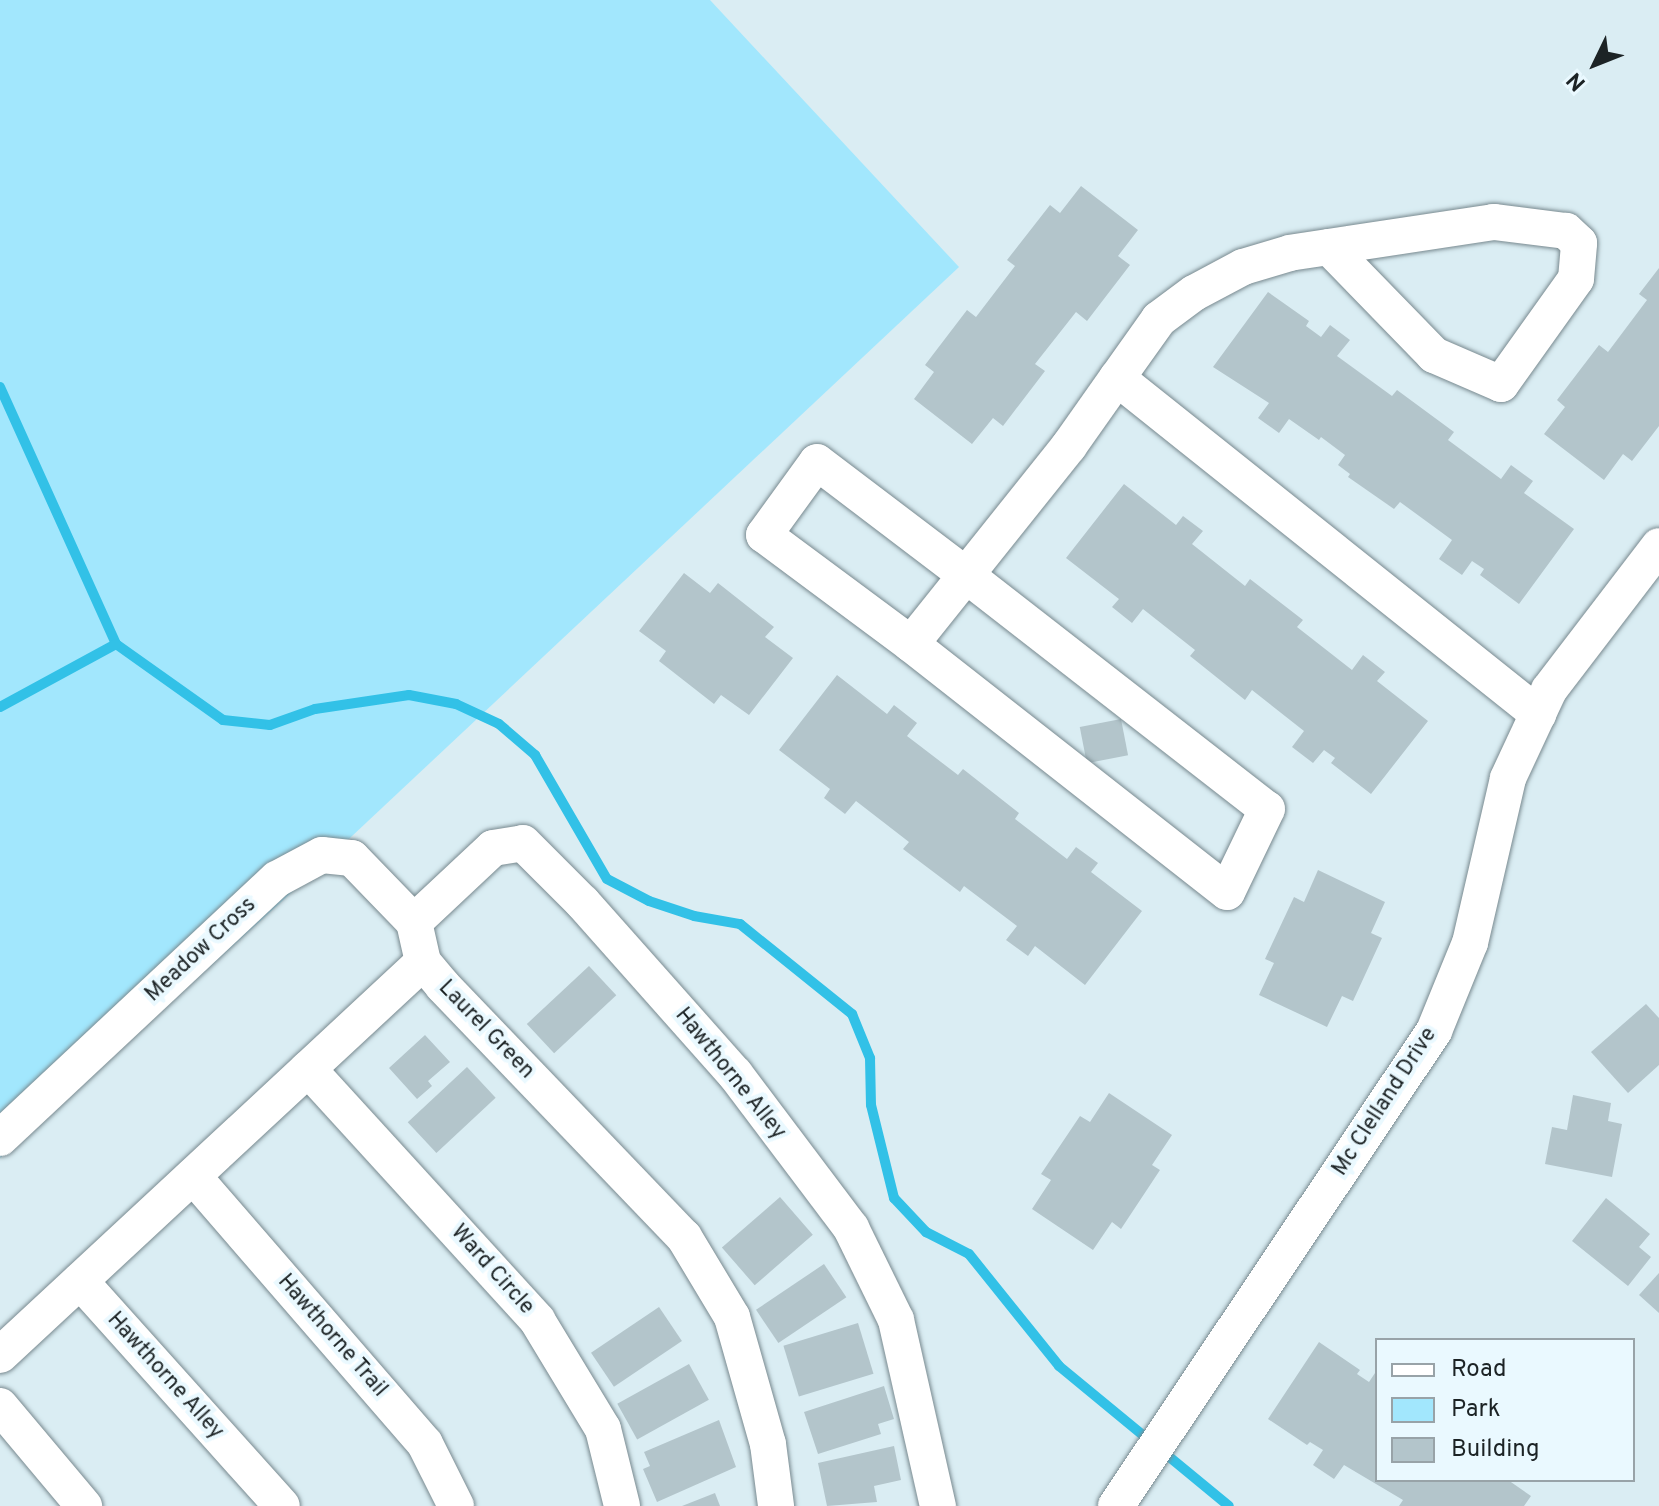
<!DOCTYPE html>
<html>
<head>
<meta charset="utf-8">
<style>
	body { margin:0 }
	#map { position:relative; width:1659px; height:1506px; overflow:hidden; background:#daedf3; font-family:Overpass,sans-serif }
	div>[style] { position:absolute }
	[style*='--x'] { left:calc(var(--x)*1px); top:calc(var(--y)*1px); width:calc(var(--w)*1px); rotate:calc(var(--a)*1deg) }
	.green>* { inset:0; background:#a2e7fd }
	.stream>* { height:10px; margin:-5px; padding:0 5px; transform-origin:5px; border-radius:5px; background:#32c1e7 }
	.building>* { inset:0; background:#b3c5cb; transform-origin:0 0 }
	.roads { filter:drop-shadow(0 0 2px #78898f) drop-shadow(0 0 2px #78898f) }
	.street>* { height:36px; margin:-18px; padding:0 18px; transform-origin:18px; border-radius:18px; background:#fff }
	span { translate:-50% -50%; white-space:nowrap; text-align:center; line-height:1.15; -webkit-text-stroke:8px #eaf9ff; paint-order:stroke }
	.street-label { font-size:22px; color:#1c2325 }
	.legend { position:absolute; left:1375px; top:1338px; width:260px; height:144px; box-sizing:border-box; background:#eaf9ff; border:2px solid #98a3a8; margin:0; padding:10px 14px; list-style:none; font-size:24px; color:#1c2325 }
	.legend li { display:flex; align-items:center; gap:16px; height:40px }
	.legend b { width:40px; border:2px solid #98a3a8 }
	.north { position:absolute; left:1555px; top:24px; width:80px; height:80px; -webkit-text-stroke:6px #eaf9ff; paint-order:stroke; rotate:227deg; font-size:22px; font-weight:700; line-height:32px; text-align:center; color:#1c2325 }
	.north::after { content:''; display:block; margin:auto; width:28px; height:36px; background:#1c2325; clip-path:polygon(50% 0,100% 100%,50% 72%,0 100%) }
</style>
</head>
<body>
<div id="map">
	<div class="green">
		<i style="clip-path:polygon(0 0,710px 0,959px 267px,303px 882px,0 1158px)"></i>
	</div>
	<div class="stream">
		<i style="--x:0;--y:387;--w:282;--a:65.7"></i>
		<i style="--x:116;--y:644;--w:131;--a:35.4"></i>
		<i style="--x:223;--y:720;--w:47;--a:6.1"></i>
		<i style="--x:270;--y:725;--w:48;--a:-19.6"></i>
		<i style="--x:315;--y:709;--w:95;--a:-8.5"></i>
		<i style="--x:409;--y:695;--w:48;--a:10.8"></i>
		<i style="--x:456;--y:704;--w:47;--a:24.9"></i>
		<i style="--x:499;--y:724;--w:48;--a:40.7"></i>
		<i style="--x:535;--y:755;--w:143;--a:59.9"></i>
		<i style="--x:607;--y:879;--w:47;--a:27.6"></i>
		<i style="--x:649;--y:901;--w:47;--a:18.4"></i>
		<i style="--x:694;--y:916;--w:47;--a:9.9"></i>
		<i style="--x:740;--y:924;--w:144;--a:38.8"></i>
		<i style="--x:852;--y:1014;--w:48;--a:67.8"></i>
		<i style="--x:870;--y:1058;--w:47;--a:88.8"></i>
		<i style="--x:871;--y:1105;--w:96;--a:76.1"></i>
		<i style="--x:894;--y:1198;--w:47;--a:46.7"></i>
		<i style="--x:926;--y:1232;--w:48;--a:27.1"></i>
		<i style="--x:969;--y:1254;--w:144;--a:51.2"></i>
		<i style="--x:1059;--y:1366;--w:220;--a:39.5"></i>
		<i style="--x:0;--y:707;--w:132;--a:-28.5"></i>
	</div>
	<div class="building">
		<i style="clip-path:polygon(1081px 186px,1138px 230px,1118px 256px,1130px 265px,1087px 321px,1076px 312px,1035px 364px,1045px 371px,1003px 426px,993px 418px,972px 444px,914px 399px,934px 372px,925px 365px,967px 310px,976px 317px,1015px 266px,1007px 260px,1050px 205px,1060px 213px)"></i>
		<i style="clip-path:polygon(1659px 268px,1659px 426px,1632px 461px,1623px 454px,1604px 480px,1544px 434px,1565px 407px,1557px 400px,1599px 345px,1608px 352px,1647px 300px,1639px 294px)"></i>
		<i style="clip-path:polygon(1268px 292px,1309px 321px,1306px 326px,1321px 337px,1330px 325px,1350px 340px,1337px 356px,1392px 396px,1397px 390px,1454px 432px,1448px 440px,1501px 479px,1511px 465px,1533px 481px,1524px 493px,1574px 529px,1519px 604px,1480px 575px,1484px 569px,1472px 561px,1462px 575px,1439px 559px,1452px 540px,1400px 502px,1394px 509px,1348px 477px,1350px 474px,1338px 465px,1345px 455px,1321px 437px,1319px 440px,1289px 419px,1279px 433px,1258px 418px,1269px 403px,1213px 367px)"></i>
		<i style="clip-path:polygon(1124px 484px,1176px 525px,1183px 516px,1203px 531px,1192px 544px,1245px 586px,1250px 579px,1303px 620px,1297px 627px,1352px 670px,1363px 655px,1385px 672px,1377px 681px,1428px 721px,1371px 794px,1331px 763px,1335px 758px,1324px 750px,1313px 763px,1292px 747px,1304px 731px,1252px 690px,1245px 700px,1190px 656px,1195px 650px,1143px 609px,1132px 623px,1112px 607px,1119px 599px,1066px 558px)"></i>
		<i style="clip-path:polygon(684px 573px,710px 593px,718px 583px,774px 627px,765px 637px,793px 658px,749px 715px,721px 695px,714px 704px,659px 661px,666px 651px,639px 631px)"></i>
		<i style="clip-path:polygon(837px 675px,887px 714px,894px 705px,917px 723px,907px 736px,958px 775px,963px 769px,1019px 813px,1015px 819px,1067px 859px,1076px 847px,1098px 863px,1091px 872px,1142px 911px,1085px 985px,1035px 946px,1028px 956px,1006px 940px,1017px 926px,964px 886px,960px 892px,903px 849px,909px 842px,856px 801px,845px 814px,824px 798px,830px 789px,779px 750px)"></i>
		<i style="left:1121px;top:719px;width:37px;height:42px;rotate:79deg"></i>
		<i style="clip-path:polygon(1318px 870px,1385px 902px,1371px 933px,1382px 938px,1353px 1001px,1342px 996px,1327px 1027px,1259px 995px,1274px 963px,1265px 959px,1294px 897px,1304px 902px)"></i>
		<i style="left:589px;top:966px;width:40px;height:85px;rotate:47deg"></i>
		<i style="clip-path:polygon(1646px 1004px,1659px 1018px,1659px 1065px,1628px 1093px,1591px 1052px)"></i>
		<i style="clip-path:polygon(425px 1035px,450px 1062px,428px 1081px,432px 1086px,417px 1099px,389px 1068px)"></i>
		<i style="left:467px;top:1067px;width:42px;height:81px;rotate:47deg"></i>
		<i style="clip-path:polygon(1109px 1093px,1172px 1135px,1152px 1165px,1160px 1170px,1121px 1229px,1112px 1222px,1093px 1250px,1032px 1209px,1051px 1180px,1041px 1174px,1080px 1116px,1090px 1122px)"></i>
		<i style="clip-path:polygon(1573px 1095px,1611px 1103px,1608px 1121px,1622px 1124px,1612px 1177px,1545px 1164px,1552px 1127px,1567px 1130px)"></i>
		<i style="left:780px;top:1197px;width:50px;height:77px;rotate:49deg"></i>
		<i style="clip-path:polygon(1606px 1198px,1650px 1234px,1639px 1247px,1651px 1257px,1628px 1286px,1572px 1241px)"></i>
		<i style="left:824px;top:1264px;width:40px;height:82px;rotate:56deg"></i>
		<i style="clip-path:polygon(1659px 1273px,1659px 1313px,1639px 1295px)"></i>
		<i style="left:659px;top:1307px;width:41px;height:82px;rotate:56deg"></i>
		<i style="left:858px;top:1323px;width:53px;height:78px;rotate:73deg"></i>
		<i style="clip-path:polygon(1319px 1342px,1360px 1370px,1357px 1374px,1369px 1382px,1377px 1370px,1377px 1480px,1508px 1480px,1531px 1496px,1524px 1506px,1399px 1506px,1403px 1500px,1344px 1465px,1334px 1479px,1313px 1465px,1323px 1450px,1310px 1442px,1307px 1445px,1268px 1419px)"></i>
		<i style="left:689px;top:1364px;width:41px;height:82px;rotate:61deg"></i>
		<i style="clip-path:polygon(884px 1386px,894px 1419px,878px 1424px,881px 1434px,818px 1454px,804px 1412px)"></i>
		<i style="clip-path:polygon(719px 1420px,736px 1467px,657px 1502px,643px 1469px,650px 1466px,644px 1452px)"></i>
		<i style="clip-path:polygon(894px 1446px,901px 1480px,874px 1486px,877px 1502px,827px 1506px,818px 1463px)"></i>
		<i style="clip-path:polygon(715px 1493px,720px 1506px,682px 1506px)"></i>
	</div>
	<div class="roads">
		<div class="street">
			<i style="--x:1329;--y:247;--w:151;--a:45.8"></i>
			<i style="--x:1434;--y:355;--w:73;--a:23.4"></i>
			<i style="--x:1501;--y:384;--w:129;--a:-54.5"></i>
			<i style="--x:1576;--y:279;--w:36;--a:-85"></i>
			<i style="--x:1579;--y:243;--w:18;--a:-137"></i>
			<i style="--x:1566;--y:231;--w:73;--a:-172.9"></i>
			<i style="--x:1494;--y:222;--w:206;--a:171.4"></i>
			<i style="--x:1290;--y:253;--w:49;--a:163.4"></i>
			<i style="--x:1243;--y:267;--w:55;--a:152"></i>
			<i style="--x:1194;--y:293;--w:44;--a:143.4"></i>
			<i style="--x:1159;--y:319;--w:72;--a:125.4"></i>
			<i style="--x:1117;--y:378;--w:539;--a:38.59"></i>
			<i style="--x:911;--y:644;--w:183;--a:-143.4"></i>
			<i style="--x:764;--y:535;--w:90;--a:-54"></i>
			<i style="--x:817;--y:462;--w:187;--a:37.2"></i>
			<i style="--x:966;--y:575;--w:381;--a:37.9"></i>
			<i style="--x:1267;--y:809;--w:92;--a:115.7"></i>
			<i style="--x:1227;--y:892;--w:402;--a:-141.9"></i>
			<i style="--x:911;--y:644;--w:88;--a:-51.4"></i>
			<i style="--x:966;--y:575;--w:165;--a:-51.4"></i>
			<i style="--x:1069;--y:446;--w:83;--a:-54.8"></i>
			<i style="--x:414;--y:922;--w:108;--a:-43.1"></i>
			<i style="--x:493;--y:848;--w:30;--a:-9"></i>
			<i style="--x:523;--y:843;--w:85;--a:45"></i>
			<i style="--x:583;--y:903;--w:229;--a:48.4"></i>
			<i style="--x:735;--y:1074;--w:193;--a:53"></i>
			<i style="--x:851;--y:1228;--w:102;--a:63.9"></i>
			<i style="--x:896;--y:1320;--w:191;--a:77.3"></i>
			<i style="--x:308;--y:1069;--w:340;--a:47.6"></i>
			<i style="--x:537;--y:1320;--w:127;--a:58.8"></i>
			<i style="--x:603;--y:1429;--w:79;--a:76.1"></i>
			<i style="--x:0;--y:1138;--w:379;--a:-43.1"></i>
			<i style="--x:277;--y:879;--w:51;--a:-28.1"></i>
			<i style="--x:322;--y:855;--w:30;--a:6"></i>
			<i style="--x:352;--y:858;--w:89;--a:45.9"></i>
			<i style="--x:414;--y:922;--w:41;--a:77.3"></i>
			<i style="--x:423;--y:962;--w:31;--a:50"></i>
			<i style="--x:443;--y:986;--w:348;--a:46.2"></i>
			<i style="--x:684;--y:1237;--w:93;--a:59"></i>
			<i style="--x:732;--y:1317;--w:132;--a:74.2"></i>
			<i style="--x:768;--y:1444;--w:63;--a:82.6"></i>
			<i style="--x:193;--y:1176;--w:354;--a:49.1"></i>
			<i style="--x:425;--y:1444;--w:69;--a:63.4"></i>
			<i style="--x:80;--y:1281;--w:302;--a:48.1"></i>
			<i style="--x:0;--y:1355;--w:577;--a:-42.89"></i>
			<i style="--x:0;--y:1406;--w:131;--a:50"></i>
			<i style="--x:1116;--y:1506;--w:572;--a:-56.2"></i>
			<i style="--x:1434;--y:1031;--w:95;--a:-67.8"></i>
			<i style="--x:1470;--y:943;--w:169;--a:-77"></i>
			<i style="--x:1508;--y:778;--w:97;--a:-65"></i>
			<i style="--x:1549;--y:690;--w:181;--a:-52.6"></i>
		</div>
	</div>
	<div class="street-label">
		<span style="left:201px;top:950px;rotate:-43deg">Meadow Cross</span>
		<span style="left:486px;top:1030px;rotate:46deg">Laurel Green</span>
		<span style="left:730px;top:1074px;rotate:51deg">Hawthorne Alley</span>
		<span style="left:1385px;top:1102px;rotate:-57deg">Mc Clelland Drive</span>
		<span style="left:492px;top:1270px;rotate:48deg">Ward Circle</span>
		<span style="left:332px;top:1336px;rotate:49deg">Hawthorne Trail</span>
		<span style="left:165px;top:1376px;rotate:48deg">Hawthorne Alley</span>
	</div>
	<ul class="legend">
	<li><b style="height:10px;background:#fff"></b>Road</li>
	<li><b style="height:22px;background:#a2e7fd"></b>Park</li>
	<li><b style="height:22px;background:#b3c5cb"></b>Building</li>
	</ul>
	<div class="north">N</div>
</div>
</body>
</html>
